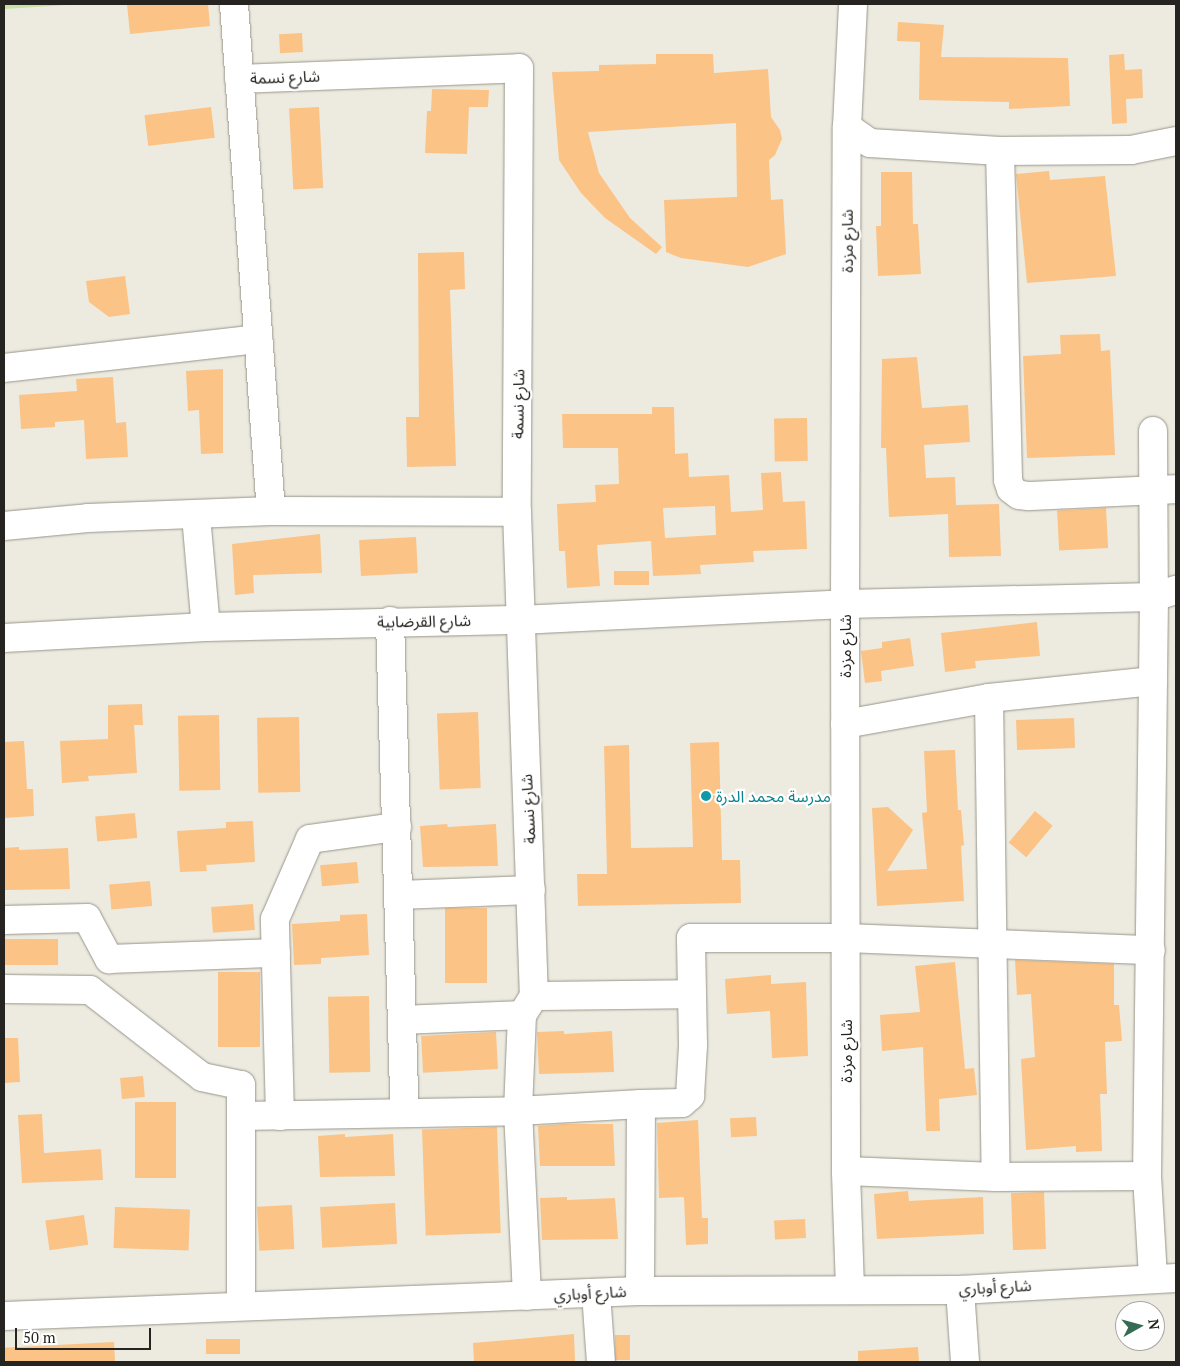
<!DOCTYPE html>
<html>
<head>
<meta charset="utf-8">
<style>
	body { margin:0 }
	#map { position:relative; width:1180px; height:1366px; overflow:hidden; background:#edebdf; font-family:"PT Serif","Noto Sans Arabic",serif }
	div>[style] { position:absolute }
	[style*='--x'] { left:calc(var(--x)*1px); top:calc(var(--y)*1px); width:calc(var(--w)*1px); rotate:calc(var(--a)*1deg) }
	.green>* { inset:0; background:#c5e3a6 }
	.building>* { inset:0; background:#fbc386; transform-origin:0 0 }
	.roads { filter:drop-shadow(0 0 1px #98958b) drop-shadow(0 0 1px #98958b) }
	.minor>* { height:28px; margin:-14px; padding:0 14px; transform-origin:14px; border-radius:14px; background:#fff }
	.dots>* { width:14px; height:14px; translate:-50% -50%; box-sizing:border-box; border:2px solid #fff; border-radius:50% }
	span { translate:-50% -50%; white-space:nowrap; text-align:center; line-height:1.15; -webkit-text-stroke:4.5px #fff; paint-order:stroke }
	.street-label { font-size:16px; color:#252420 }
	.culture-label { font-size:16px; color:#0d838f }
	.left { translate:0 -50%; text-align:left }
	.frame { position:absolute; inset:0; border:5px solid #252420; pointer-events:none }
	.north { position:absolute; left:1115px; top:1301px; width:50px; height:50px; box-sizing:border-box; background:#fff; border:1px solid #a8a7a6; border-radius:50%; rotate:83deg; font-size:14px; font-weight:700; line-height:20px; text-align:center; color:#252420 }
	.north::after { content:''; display:block; margin:auto; width:18px; height:22px; background:#356c54; clip-path:polygon(50% 0,100% 100%,50% 72%,0 100%) }
	.scale { position:absolute; left:15px; top:1328px; width:136px; height:22px; box-sizing:border-box; border:2px solid #252420; border-top:0; padding-left:6px; font-size:15px; line-height:18px; white-space:nowrap; color:#252420; -webkit-text-stroke:4px #fff; paint-order:stroke }
</style>
</head>
<body>
<div id="map">
	<div class="green">
		<i style="clip-path:polygon(4px 4px,83px 4px,4px 9px)"></i>
	</div>
	<div class="building">
		<i style="clip-path:polygon(127px 4px,208px 4px,210px 26px,130px 34px)"></i>
		<i style="clip-path:polygon(898px 22px,944px 25px,941px 57px,1068px 58px,1070px 106px,1009px 109px,1009px 102px,919px 100px,920px 42px,897px 41px)"></i>
		<i style="left:302px;top:33px;width:19px;height:23px;rotate:87deg"></i>
		<i style="clip-path:polygon(656px 54px,713px 54px,714px 73px,768px 69px,771px 117px,780px 130px,782px 139px,775px 155px,769px 160px,771px 200px,783px 199px,786px 254px,748px 267px,681px 258px,666px 252px,664px 200px,737px 197px,736px 123px,588px 132px,599px 173px,630px 218px,662px 247px,656px 254px,605px 218px,581px 193px,559px 160px,552px 72px,599px 71px,599px 65px,656px 64px)"></i>
		<i style="clip-path:polygon(1124px 54px,1125px 70px,1142px 69px,1143px 98px,1126px 99px,1127px 123px,1112px 124px,1109px 55px)"></i>
		<i style="clip-path:polygon(432px 89px,489px 90px,488px 107px,469px 107px,467px 154px,425px 153px,427px 111px,431px 111px)"></i>
		<i style="left:211px;top:107px;width:31px;height:67px;rotate:83deg"></i>
		<i style="left:319px;top:107px;width:81px;height:30px;rotate:87deg"></i>
		<i style="clip-path:polygon(1049px 171px,1050px 180px,1105px 176px,1116px 276px,1027px 283px,1016px 174px)"></i>
		<i style="clip-path:polygon(881px 172px,912px 172px,913px 224px,918px 224px,921px 274px,878px 276px,876px 226px,881px 226px)"></i>
		<i style="clip-path:polygon(464px 252px,465px 289px,450px 290px,456px 466px,407px 467px,406px 417px,419px 417px,418px 253px)"></i>
		<i style="clip-path:polygon(125px 276px,130px 314px,109px 317px,89px 302px,86px 281px)"></i>
		<i style="clip-path:polygon(1100px 334px,1101px 351px,1110px 350px,1115px 455px,1027px 458px,1023px 356px,1061px 354px,1060px 335px)"></i>
		<i style="clip-path:polygon(917px 357px,922px 408px,968px 405px,970px 442px,924px 445px,926px 478px,955px 477px,956px 505px,999px 504px,1001px 556px,949px 557px,948px 514px,889px 517px,886px 448px,881px 448px,882px 359px)"></i>
		<i style="clip-path:polygon(223px 369px,223px 453px,201px 454px,199px 410px,188px 411px,186px 371px)"></i>
		<i style="clip-path:polygon(113px 377px,116px 423px,126px 422px,128px 457px,86px 459px,84px 420px,55px 422px,55px 427px,21px 429px,19px 395px,77px 391px,76px 379px)"></i>
		<i style="clip-path:polygon(evenodd,652px 407px,674px 407px,675px 454px,688px 453px,689px 477px,729px 475px,731px 512px,763px 510px,761px 473px,781px 472px,783px 502px,805px 501px,807px 549px,753px 551px,754px 562px,700px 565px,701px 574px,653px 576px,651px 541px,597px 545px,600px 586px,567px 588px,565px 551px,559px 551px,557px 504px,596px 502px,595px 485px,619px 484px,618px 448px,563px 448px,562px 414px,652px 414px,652px 407px,715px 506px,716px 535px,665px 538px,663px 508px,715px 506px)"></i>
		<i style="left:807px;top:418px;width:43px;height:33px;rotate:89deg"></i>
		<i style="left:1106px;top:508px;width:40px;height:49px;rotate:87deg"></i>
		<i style="clip-path:polygon(320px 534px,322px 573px,253px 575px,254px 593px,235px 595px,232px 544px)"></i>
		<i style="left:416px;top:537px;width:36px;height:57px;rotate:87deg"></i>
		<i style="left:649px;top:571px;width:14px;height:35px;rotate:90deg"></i>
		<i style="clip-path:polygon(1037px 622px,1040px 656px,975px 661px,976px 668px,945px 672px,941px 633px)"></i>
		<i style="clip-path:polygon(910px 638px,914px 666px,881px 671px,882px 681px,865px 683px,861px 651px,882px 648px,882px 642px)"></i>
		<i style="clip-path:polygon(142px 704px,143px 725px,134px 725px,137px 773px,88px 776px,89px 781px,62px 783px,60px 741px,108px 739px,108px 705px)"></i>
		<i style="left:478px;top:712px;width:76px;height:41px;rotate:88deg"></i>
		<i style="left:219px;top:715px;width:75px;height:41px;rotate:89deg"></i>
		<i style="left:299px;top:717px;width:75px;height:42px;rotate:89deg"></i>
		<i style="left:1074px;top:718px;width:30px;height:58px;rotate:88deg"></i>
		<i style="clip-path:polygon(24px 741px,27px 789px,33px 789px,34px 816px,4px 818px,4px 742px)"></i>
		<i style="clip-path:polygon(719px 742px,722px 860px,740px 860px,741px 903px,578px 906px,577px 874px,607px 874px,604px 746px,629px 745px,631px 848px,693px 847px,690px 743px)"></i>
		<i style="clip-path:polygon(955px 750px,958px 810px,961px 810px,964px 845px,961px 846px,964px 901px,877px 906px,872px 808px,888px 807px,913px 830px,887px 871px,927px 869px,922px 813px,927px 812px,924px 751px)"></i>
		<i style="left:1035px;top:811px;width:23px;height:41px;rotate:40deg"></i>
		<i style="left:135px;top:813px;width:25px;height:40px;rotate:85deg"></i>
		<i style="clip-path:polygon(253px 821px,255px 862px,206px 865px,207px 871px,180px 872px,177px 831px,226px 828px,226px 822px)"></i>
		<i style="clip-path:polygon(447px 824px,448px 827px,496px 824px,498px 866px,423px 867px,420px 826px)"></i>
		<i style="clip-path:polygon(19px 847px,19px 850px,68px 848px,70px 889px,4px 890px,4px 848px)"></i>
		<i style="left:357px;top:862px;width:21px;height:37px;rotate:85deg"></i>
		<i style="left:150px;top:881px;width:25px;height:41px;rotate:85deg"></i>
		<i style="left:253px;top:904px;width:26px;height:42px;rotate:86deg"></i>
		<i style="left:487px;top:908px;width:75px;height:42px;rotate:90deg"></i>
		<i style="clip-path:polygon(367px 914px,369px 955px,321px 958px,321px 964px,294px 965px,292px 924px,340px 921px,340px 915px)"></i>
		<i style="left:58px;top:939px;width:26px;height:54px;rotate:90deg"></i>
		<i style="clip-path:polygon(1015px 960px,1114px 964px,1114px 1005px,1119px 1005px,1122px 1041px,1105px 1042px,1107px 1094px,1100px 1094px,1102px 1151px,1076px 1152px,1076px 1146px,1026px 1150px,1021px 1059px,1035px 1057px,1031px 994px,1017px 995px)"></i>
		<i style="clip-path:polygon(955px 962px,965px 1069px,974px 1068px,977px 1095px,939px 1099px,940px 1131px,926px 1131px,923px 1047px,882px 1051px,880px 1015px,920px 1012px,915px 966px)"></i>
		<i style="left:260px;top:972px;width:75px;height:42px;rotate:90deg"></i>
		<i style="clip-path:polygon(771px 975px,771px 984px,806px 982px,808px 1056px,772px 1058px,770px 1011px,727px 1014px,725px 979px)"></i>
		<i style="left:369px;top:996px;width:76px;height:41px;rotate:89deg"></i>
		<i style="clip-path:polygon(564px 1031px,564px 1034px,612px 1031px,614px 1072px,539px 1074px,537px 1032px)"></i>
		<i style="left:496px;top:1032px;width:37px;height:75px;rotate:87deg"></i>
		<i style="clip-path:polygon(4px 1038px,18px 1038px,20px 1082px,4px 1083px)"></i>
		<i style="left:143px;top:1076px;width:21px;height:23px;rotate:85deg"></i>
		<i style="left:176px;top:1102px;width:76px;height:41px;rotate:90deg"></i>
		<i style="clip-path:polygon(42px 1114px,44px 1153px,101px 1149px,103px 1180px,22px 1183px,18px 1115px)"></i>
		<i style="left:756px;top:1117px;width:19px;height:26px;rotate:87deg"></i>
		<i style="clip-path:polygon(698px 1120px,702px 1218px,708px 1218px,708px 1244px,686px 1245px,684px 1197px,659px 1198px,657px 1123px)"></i>
		<i style="clip-path:polygon(564px 1124px,613px 1124px,615px 1166px,540px 1166px,538px 1126px)"></i>
		<i style="left:497px;top:1127px;width:106px;height:75px;rotate:88deg"></i>
		<i style="clip-path:polygon(345px 1134px,345px 1137px,393px 1134px,395px 1176px,320px 1177px,318px 1136px)"></i>
		<i style="clip-path:polygon(908px 1191px,909px 1201px,983px 1197px,984px 1234px,877px 1239px,874px 1194px)"></i>
		<i style="left:1044px;top:1192px;width:57px;height:33px;rotate:88deg"></i>
		<i style="clip-path:polygon(567px 1197px,567px 1200px,615px 1198px,618px 1239px,542px 1240px,540px 1198px)"></i>
		<i style="left:395px;top:1203px;width:41px;height:75px;rotate:87deg"></i>
		<i style="left:292px;top:1205px;width:44px;height:35px;rotate:87deg"></i>
		<i style="left:115px;top:1207px;width:75px;height:41px;rotate:2deg"></i>
		<i style="left:84px;top:1215px;width:30px;height:39px;rotate:82deg"></i>
		<i style="left:805px;top:1219px;width:19px;height:31px;rotate:87deg"></i>
		<i style="clip-path:polygon(574px 1334px,575px 1362px,474px 1362px,473px 1343px)"></i>
		<i style="left:615px;top:1335px;width:15px;height:25px"></i>
		<i style="left:240px;top:1339px;width:15px;height:34px;rotate:90deg"></i>
		<i style="left:114px;top:1342px;width:20px;height:110px;rotate:87deg"></i>
		<i style="clip-path:polygon(918px 1347px,919px 1362px,858px 1362px,858px 1351px)"></i>
	</div>
	<div class="roads">
		<div class="minor">
			<i style="--x:234;--y:4;--w:508;--a:85.83"></i>
			<i style="--x:239;--y:79;--w:280;--a:-2.2"></i>
			<i style="--x:519;--y:68;--w:444;--a:90.3"></i>
			<i style="--x:517;--y:512;--w:484;--a:88"></i>
			<i style="--x:534;--y:996;--w:22;--a:122"></i>
			<i style="--x:847;--y:127;--w:28;--a:35"></i>
			<i style="--x:870;--y:143;--w:130;--a:3.5"></i>
			<i style="--x:1000;--y:151;--w:131;--a:-0.4"></i>
			<i style="--x:1131;--y:150;--w:46;--a:-11.3"></i>
			<i style="--x:1000;--y:151;--w:329;--a:88.6"></i>
			<i style="--x:1008;--y:480;--w:9;--a:72"></i>
			<i style="--x:1011;--y:489;--w:10;--a:37"></i>
			<i style="--x:1019;--y:495;--w:10;--a:6"></i>
			<i style="--x:1029;--y:496;--w:147;--a:-2.7"></i>
			<i style="--x:4;--y:368;--w:256;--a:-6.5"></i>
			<i style="--x:1153;--y:431;--w:166;--a:89.7"></i>
			<i style="--x:1154;--y:597;--w:579;--a:90.69"></i>
			<i style="--x:1147;--y:1176;--w:102;--a:86.6"></i>
			<i style="--x:196;--y:516;--w:111;--a:84.9"></i>
			<i style="--x:4;--y:526;--w:84;--a:-5.4"></i>
			<i style="--x:88;--y:518;--w:183;--a:-2.2"></i>
			<i style="--x:271;--y:511;--w:246;--a:0.2"></i>
			<i style="--x:390;--y:621;--w:492;--a:88.3"></i>
			<i style="--x:4;--y:638;--w:202;--a:-3.1"></i>
			<i style="--x:206;--y:627;--w:314;--a:-1.3"></i>
			<i style="--x:520;--y:620;--w:325;--a:-2.8"></i>
			<i style="--x:845;--y:604;--w:309;--a:-1.3"></i>
			<i style="--x:1154;--y:597;--w:23;--a:-18"></i>
			<i style="--x:989;--y:698;--w:165;--a:-5.9"></i>
			<i style="--x:845;--y:724;--w:146;--a:-10.2"></i>
			<i style="--x:989;--y:698;--w:479;--a:89.2"></i>
			<i style="--x:399;--y:895;--w:132;--a:-2.2"></i>
			<i style="--x:4;--y:920;--w:83;--a:-1.4"></i>
			<i style="--x:87;--y:918;--w:47;--a:61.8"></i>
			<i style="--x:109;--y:959;--w:167;--a:-2.1"></i>
			<i style="--x:4;--y:989;--w:86;--a:0.7"></i>
			<i style="--x:90;--y:990;--w:142;--a:37.8"></i>
			<i style="--x:202;--y:1077;--w:40;--a:12"></i>
			<i style="--x:241;--y:1085;--w:221;--a:90"></i>
			<i style="--x:534;--y:996;--w:158;--a:-0.7"></i>
			<i style="--x:522;--y:1015;--w:96;--a:92.4"></i>
			<i style="--x:518;--y:1111;--w:185;--a:87.2"></i>
			<i style="--x:402;--y:1020;--w:120;--a:-2.4"></i>
			<i style="--x:241;--y:1116;--w:277;--a:-1"></i>
			<i style="--x:518;--y:1111;--w:123;--a:-3.3"></i>
			<i style="--x:280;--y:1116;--w:197;--a:-91.5"></i>
			<i style="--x:275;--y:919;--w:87;--a:-66.4"></i>
			<i style="--x:310;--y:839;--w:88;--a:-7.9"></i>
			<i style="--x:846;--y:1171;--w:150;--a:2.3"></i>
			<i style="--x:996;--y:1177;--w:151;--a:-0.4"></i>
			<i style="--x:850;--y:1288;--w:117;--a:-92"></i>
			<i style="--x:846;--y:1171;--w:567;--a:-90.1"></i>
			<i style="--x:845;--y:604;--w:477;--a:-89.8"></i>
			<i style="--x:847;--y:127;--w:123;--a:-87.2"></i>
			<i style="--x:960;--y:1290;--w:72;--a:86"></i>
			<i style="--x:640;--y:1291;--w:187;--a:-89.7"></i>
			<i style="--x:641;--y:1104;--w:41;--a:-1.4"></i>
			<i style="--x:682;--y:1103;--w:11;--a:-41"></i>
			<i style="--x:690;--y:1096;--w:51;--a:-86.6"></i>
			<i style="--x:693;--y:1045;--w:107;--a:-91.1"></i>
			<i style="--x:691;--y:938;--w:155;--a:0"></i>
			<i style="--x:846;--y:938;--w:305;--a:2.3"></i>
			<i style="--x:596;--y:1293;--w:69;--a:85.9"></i>
			<i style="--x:4;--y:1316;--w:636;--a:-2.25"></i>
			<i style="--x:640;--y:1291;--w:320;--a:-0.2"></i>
			<i style="--x:960;--y:1290;--w:216;--a:-3.2"></i>
		</div>
	</div>
	<div class="dots">
		<i style="left:706px;top:796px;background:#0f9aa8"></i>
	</div>
	<div class="street-label">
		<span style="left:285px;top:77px;rotate:-2deg">شارع نسمة</span>
		<span style="left:847px;top:241px;rotate:-90deg">شارع مزدة</span>
		<span style="left:518px;top:404px;rotate:-89deg">شارع نسمة</span>
		<span style="left:424px;top:621px;rotate:-1deg">شارع القرضابية</span>
		<span style="left:845px;top:646px;rotate:-90deg">شارع مزدة</span>
		<span style="left:528px;top:809px;rotate:-93deg">شارع نسمة</span>
		<span style="left:846px;top:1051px;rotate:-90deg">شارع مزدة</span>
		<span style="left:995px;top:1287px;rotate:-3deg">شارع أوباري</span>
		<span style="left:590px;top:1293px;rotate:-3deg">شارع أوباري</span>
	</div>
	<div class="culture-label">
		<span class="left" style="left:716px;top:796px">مدرسة محمد الدرة</span>
	</div>
	<div class="frame"></div>
	<div class="north">N</div>
	<div class="scale">50 m</div>
</div>
</body>
</html>
